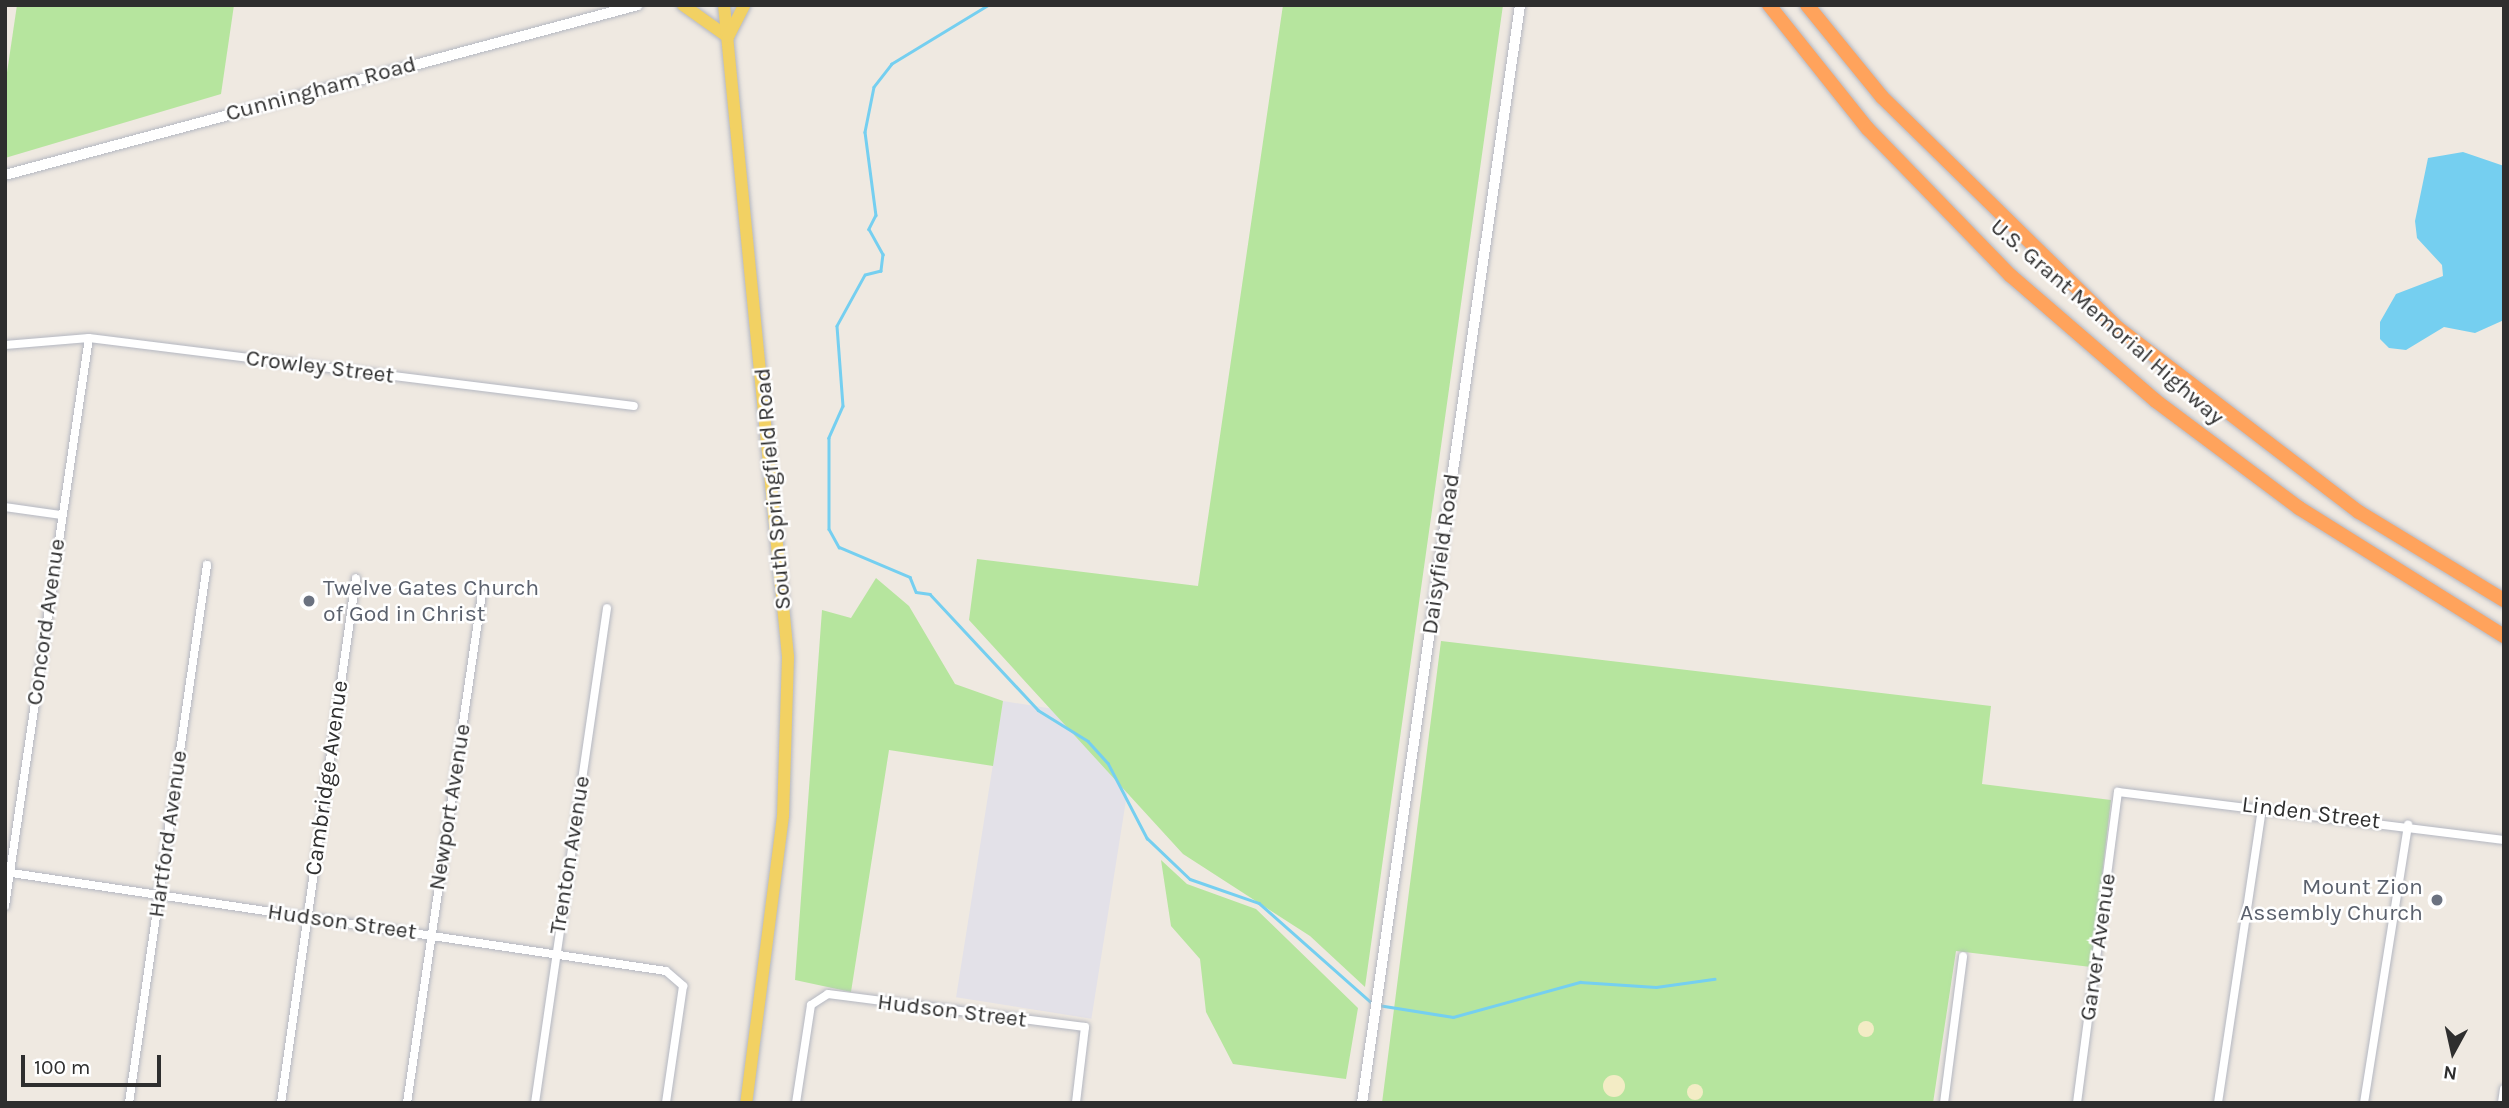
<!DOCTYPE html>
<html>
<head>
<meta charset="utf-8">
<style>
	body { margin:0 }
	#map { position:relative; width:2509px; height:1108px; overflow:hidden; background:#efe9e1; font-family:Karla,sans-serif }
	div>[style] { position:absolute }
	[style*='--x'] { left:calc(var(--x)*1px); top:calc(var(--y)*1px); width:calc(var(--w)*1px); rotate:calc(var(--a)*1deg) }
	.industrial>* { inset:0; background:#e3e1e8; transform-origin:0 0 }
	.green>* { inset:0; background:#b6e59e }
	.sand>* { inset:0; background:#f3ecc5 }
	.round { border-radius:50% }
	.water>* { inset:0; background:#75cff0 }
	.stream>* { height:2.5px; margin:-1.25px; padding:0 1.25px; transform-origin:1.25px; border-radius:1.25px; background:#75cff0 }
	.roads { filter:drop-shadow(0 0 2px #b4b7c1) drop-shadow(0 0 2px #b4b7c1) }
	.street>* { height:8px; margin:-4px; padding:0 4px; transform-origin:4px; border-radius:4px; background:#fff }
	.secondary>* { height:10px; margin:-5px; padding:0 5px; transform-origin:5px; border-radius:5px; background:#fff }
	.primary>* { height:12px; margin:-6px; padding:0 6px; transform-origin:6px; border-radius:6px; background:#f2d163 }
	.highway>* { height:14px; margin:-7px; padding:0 7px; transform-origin:7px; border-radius:7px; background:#ffa35c }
	.dots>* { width:19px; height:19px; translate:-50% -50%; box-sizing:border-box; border:4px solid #fff; border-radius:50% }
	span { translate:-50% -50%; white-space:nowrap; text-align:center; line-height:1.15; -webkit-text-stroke:5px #fff; paint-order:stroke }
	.street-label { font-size:23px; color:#2e2e2e }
	.worship-label { font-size:23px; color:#5b616d }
	.left { translate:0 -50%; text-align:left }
	.right { translate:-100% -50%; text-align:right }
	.frame { position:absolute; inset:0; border:7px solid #2e2e2e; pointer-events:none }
	.north { position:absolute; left:2418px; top:1017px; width:70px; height:70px; -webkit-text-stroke:5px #fff; paint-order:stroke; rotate:188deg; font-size:19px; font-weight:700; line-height:28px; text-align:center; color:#2e2e2e }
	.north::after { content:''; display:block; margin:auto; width:24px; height:32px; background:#2e2e2e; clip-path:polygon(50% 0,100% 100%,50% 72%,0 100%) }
	.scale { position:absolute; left:21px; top:1055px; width:140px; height:32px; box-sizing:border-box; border:4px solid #2e2e2e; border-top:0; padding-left:9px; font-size:21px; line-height:24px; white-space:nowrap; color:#2e2e2e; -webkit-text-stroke:5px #fff; paint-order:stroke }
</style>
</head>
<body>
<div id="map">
	<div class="industrial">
		<i style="left:1003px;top:701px;width:137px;height:300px;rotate:9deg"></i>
	</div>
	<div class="green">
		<i style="clip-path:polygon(17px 5px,234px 5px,221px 94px,5px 158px,5px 86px)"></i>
		<i style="clip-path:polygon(1283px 5px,1503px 5px,1365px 987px,1310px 936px,1183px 854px,969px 620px,977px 559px,1198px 586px)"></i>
		<i style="clip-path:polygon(876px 578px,909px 606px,955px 684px,1003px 701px,993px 766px,889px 750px,851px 992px,795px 980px,822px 610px,851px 618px)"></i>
		<i style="clip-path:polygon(1441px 641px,1991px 706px,1982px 784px,2111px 800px,2091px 967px,1956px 951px,1933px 1103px,1382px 1103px)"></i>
		<i style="clip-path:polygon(1161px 860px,1187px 884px,1256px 909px,1358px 1008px,1346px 1079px,1233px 1064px,1206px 1012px,1200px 959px,1171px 926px)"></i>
	</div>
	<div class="sand">
		<i class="round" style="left:1858px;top:1021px;width:16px;height:16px"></i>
		<i class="round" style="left:1603px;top:1075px;width:22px;height:22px"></i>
		<i class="round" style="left:1687px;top:1084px;width:16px;height:16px"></i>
	</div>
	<div class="water">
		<i style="clip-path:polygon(2463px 152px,2504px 166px,2504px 320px,2475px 333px,2444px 327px,2406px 350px,2389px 348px,2380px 339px,2380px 322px,2396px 294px,2443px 276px,2442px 265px,2417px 238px,2415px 221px,2428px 158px)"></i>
	</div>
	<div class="stream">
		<i style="--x:989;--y:5;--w:114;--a:148.7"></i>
		<i style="--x:892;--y:64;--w:29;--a:128"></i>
		<i style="--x:874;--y:87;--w:46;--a:101.3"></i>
		<i style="--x:865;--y:132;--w:84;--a:82.5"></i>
		<i style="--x:876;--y:215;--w:16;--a:117"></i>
		<i style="--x:869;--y:229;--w:29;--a:61"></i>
		<i style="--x:883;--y:254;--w:17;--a:97"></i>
		<i style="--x:881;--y:271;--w:16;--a:166"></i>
		<i style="--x:865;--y:275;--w:58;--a:118.8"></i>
		<i style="--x:837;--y:326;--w:80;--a:85.7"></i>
		<i style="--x:843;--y:406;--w:35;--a:114"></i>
		<i style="--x:829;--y:438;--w:91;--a:90"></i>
		<i style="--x:829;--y:529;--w:21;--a:61"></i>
		<i style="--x:839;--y:547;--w:77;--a:22.9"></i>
		<i style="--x:910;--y:577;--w:16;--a:68"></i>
		<i style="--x:916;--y:592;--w:14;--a:8"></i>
		<i style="--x:930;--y:594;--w:158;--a:47"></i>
		<i style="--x:1038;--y:710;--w:59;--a:31.8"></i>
		<i style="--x:1088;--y:741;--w:30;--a:48"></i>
		<i style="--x:1108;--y:763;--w:85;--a:62.5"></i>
		<i style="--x:1147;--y:838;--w:59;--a:43.6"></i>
		<i style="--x:1190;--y:879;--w:73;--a:19.2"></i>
		<i style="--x:1259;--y:903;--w:151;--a:41.5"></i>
		<i style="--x:1378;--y:1005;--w:76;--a:9.1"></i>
		<i style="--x:1453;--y:1017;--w:132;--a:-15.4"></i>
		<i style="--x:1580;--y:982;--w:76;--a:3.8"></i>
		<i style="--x:1656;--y:987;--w:59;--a:-7.9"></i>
	</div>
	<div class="roads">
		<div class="street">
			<i style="--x:5;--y:345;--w:84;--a:-4.8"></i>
			<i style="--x:89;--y:338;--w:549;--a:7.11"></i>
			<i style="--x:5;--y:507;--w:57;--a:8.1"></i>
			<i style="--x:5;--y:872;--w:668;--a:8.52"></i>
			<i style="--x:666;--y:971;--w:23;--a:41"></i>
			<i style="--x:683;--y:986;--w:118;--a:98.3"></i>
			<i style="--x:5;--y:906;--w:574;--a:-81.59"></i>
			<i style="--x:129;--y:1103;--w:544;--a:-81.75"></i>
			<i style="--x:281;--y:1103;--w:530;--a:-81.87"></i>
			<i style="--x:407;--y:1103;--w:514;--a:-81.62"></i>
			<i style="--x:535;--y:1103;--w:500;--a:-81.72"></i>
			<i style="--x:796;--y:1103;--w:99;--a:-81.3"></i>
			<i style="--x:811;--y:1005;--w:20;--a:-33"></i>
			<i style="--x:828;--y:994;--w:259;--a:7.3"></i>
			<i style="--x:1085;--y:1027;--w:77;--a:96.8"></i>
			<i style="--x:1944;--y:1103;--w:148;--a:-82.6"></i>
			<i style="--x:2077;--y:1103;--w:314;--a:-82.5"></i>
			<i style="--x:2118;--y:792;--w:389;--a:7.1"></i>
			<i style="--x:2218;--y:1103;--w:299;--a:-81.5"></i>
			<i style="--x:2364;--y:1103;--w:282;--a:-81"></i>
			<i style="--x:2502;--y:1103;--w:14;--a:-82"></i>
		</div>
		<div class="secondary">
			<i style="--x:5;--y:175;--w:655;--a:-15.03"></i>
			<i style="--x:1362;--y:1103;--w:1109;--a:-81.81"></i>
		</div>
		<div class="primary">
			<i style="--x:683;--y:5;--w:55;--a:35.4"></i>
			<i style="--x:724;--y:5;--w:655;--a:84.39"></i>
			<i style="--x:788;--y:657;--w:159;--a:91.8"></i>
			<i style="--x:783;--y:816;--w:289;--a:97.3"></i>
			<i style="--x:728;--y:37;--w:36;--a:-63"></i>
		</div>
		<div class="highway">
			<i style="--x:1769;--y:5;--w:159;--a:51.4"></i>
			<i style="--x:1868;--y:129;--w:204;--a:45.8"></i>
			<i style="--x:2010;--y:275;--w:193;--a:40.8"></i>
			<i style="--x:2156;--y:401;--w:179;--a:36.8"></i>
			<i style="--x:2299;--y:508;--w:242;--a:32"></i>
			<i style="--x:1807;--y:5;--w:119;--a:50.8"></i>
			<i style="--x:1882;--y:97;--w:330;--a:44.4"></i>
			<i style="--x:2118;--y:328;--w:303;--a:37.4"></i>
			<i style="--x:2359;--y:512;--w:170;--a:31.3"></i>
		</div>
	</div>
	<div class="dots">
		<i style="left:309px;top:601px;background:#6b7280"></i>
		<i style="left:2437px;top:900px;background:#6b7280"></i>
	</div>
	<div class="street-label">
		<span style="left:321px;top:89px;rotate:-15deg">Cunningham Road</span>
		<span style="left:2107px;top:322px;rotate:41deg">U.S. Grant Memorial Highway</span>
		<span style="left:320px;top:367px;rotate:7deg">Crowley Street</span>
		<span style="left:773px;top:489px;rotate:-95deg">South Springfield Road</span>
		<span style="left:1441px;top:554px;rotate:-82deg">Daisyfield Road</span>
		<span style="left:46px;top:622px;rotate:-82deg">Concord Avenue</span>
		<span style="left:327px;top:778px;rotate:-82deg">Cambridge Avenue</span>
		<span style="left:450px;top:807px;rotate:-81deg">Newport Avenue</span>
		<span style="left:2311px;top:813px;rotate:7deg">Linden Street</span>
		<span style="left:168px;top:834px;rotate:-82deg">Hartford Avenue</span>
		<span style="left:570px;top:855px;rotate:-81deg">Trenton Avenue</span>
		<span style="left:342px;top:922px;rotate:8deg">Hudson Street</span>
		<span style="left:2098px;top:947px;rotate:-82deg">Garver Avenue</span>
		<span style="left:952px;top:1011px;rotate:7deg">Hudson Street</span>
	</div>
	<div class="worship-label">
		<span class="left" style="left:323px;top:601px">Twelve Gates Church<br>of God in Christ</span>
		<span class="right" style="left:2423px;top:900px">Mount Zion<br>Assembly Church</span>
	</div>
	<div class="frame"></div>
	<div class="north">N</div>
	<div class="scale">100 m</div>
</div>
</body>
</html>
